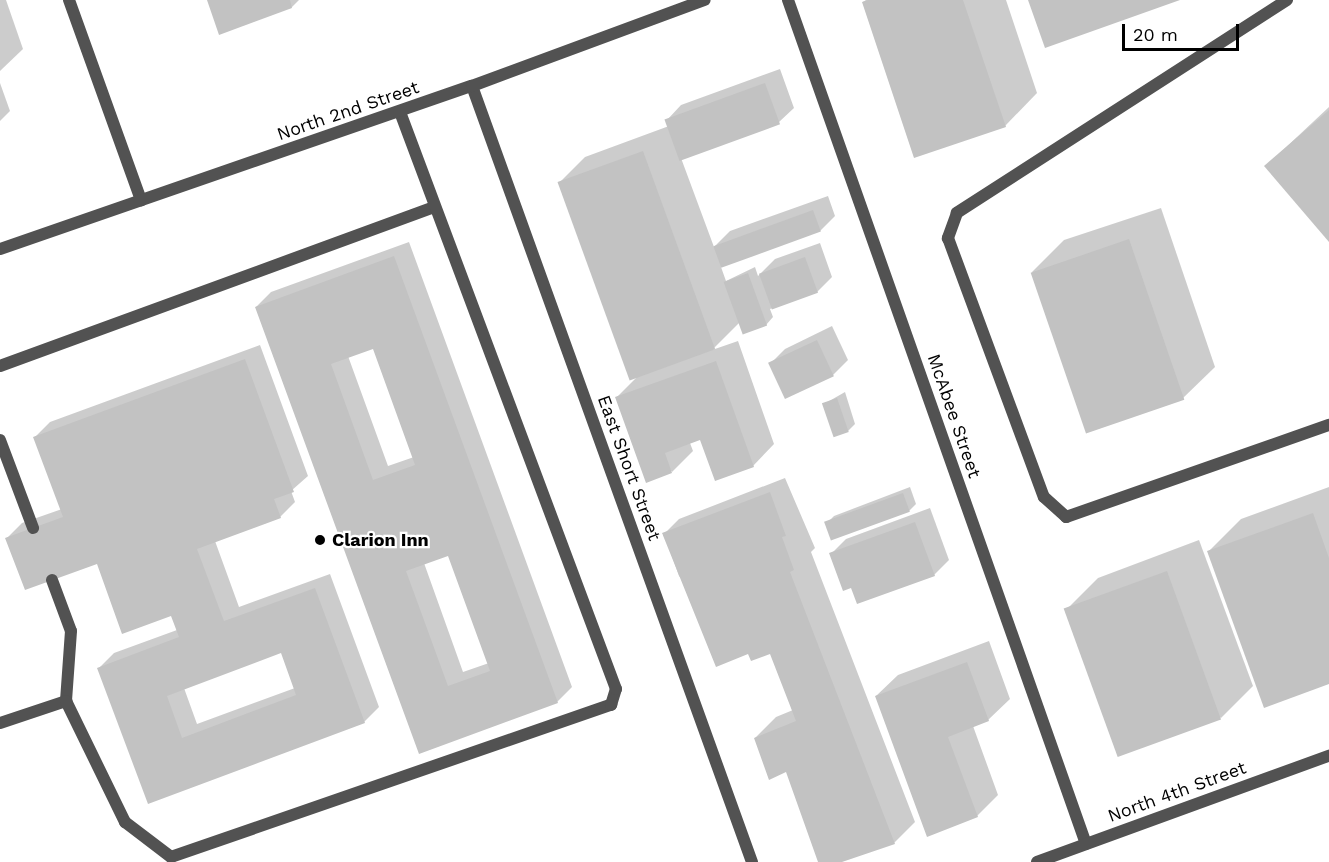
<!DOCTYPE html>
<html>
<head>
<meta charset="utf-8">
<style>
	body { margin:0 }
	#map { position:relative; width:1329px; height:862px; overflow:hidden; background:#fff; font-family:"Work Sans",sans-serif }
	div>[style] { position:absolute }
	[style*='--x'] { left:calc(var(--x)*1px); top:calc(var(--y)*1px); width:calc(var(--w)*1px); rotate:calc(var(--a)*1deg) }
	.shadow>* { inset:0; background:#0003 }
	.building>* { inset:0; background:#c2c2c2; transform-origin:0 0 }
	.service>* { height:12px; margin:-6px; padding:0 6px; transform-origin:6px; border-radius:6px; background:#525252 }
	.minor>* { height:12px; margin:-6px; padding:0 6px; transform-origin:6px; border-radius:6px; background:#525252 }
	.dots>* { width:16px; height:16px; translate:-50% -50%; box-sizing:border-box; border:3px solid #fff; border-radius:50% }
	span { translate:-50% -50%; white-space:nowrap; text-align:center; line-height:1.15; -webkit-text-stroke:4.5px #fff; paint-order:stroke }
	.street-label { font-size:18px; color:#000 }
	.poi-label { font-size:18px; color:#000; font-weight:700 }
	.left { translate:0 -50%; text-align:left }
	.scale { position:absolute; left:1122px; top:24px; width:117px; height:27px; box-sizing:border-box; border:3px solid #000; border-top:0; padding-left:8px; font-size:18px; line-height:21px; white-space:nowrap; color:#000; -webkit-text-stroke:4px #fff; paint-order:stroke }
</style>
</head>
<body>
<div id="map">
	<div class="shadow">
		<i style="clip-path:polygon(0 0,6px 0,23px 49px,0 71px)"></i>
		<i style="clip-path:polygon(208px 0,299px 0,292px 7px)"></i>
		<i style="clip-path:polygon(866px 0,1006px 0,1037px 93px,1005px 126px,863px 2px)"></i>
		<i style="clip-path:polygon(780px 69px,794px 108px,779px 122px,681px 158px,714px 247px,730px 231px,828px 196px,835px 216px,820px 231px,721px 267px,726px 281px,755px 267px,758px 276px,775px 259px,820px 243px,832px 277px,817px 292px,770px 309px,773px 317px,766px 325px,740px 322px,712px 350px,738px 341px,774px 444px,753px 466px,701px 438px,690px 443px,693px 451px,672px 472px,616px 398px,638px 376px,559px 183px,585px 157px,669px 126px,667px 120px,681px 105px)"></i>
		<i style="clip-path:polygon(0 83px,10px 111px,0 121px)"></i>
		<i style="clip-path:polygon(1329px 107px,1329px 240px,1266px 166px)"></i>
		<i style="clip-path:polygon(1161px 208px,1215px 367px,1182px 399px,1032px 272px,1064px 240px)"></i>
		<i style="clip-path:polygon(evenodd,409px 242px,572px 687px,557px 702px,420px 753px,256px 307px,271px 292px,409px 242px,374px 347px,414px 457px,388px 466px,348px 356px,374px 347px,409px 242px,449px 554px,489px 663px,463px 672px,424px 563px,449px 554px)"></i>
		<i style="clip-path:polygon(832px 326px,848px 360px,833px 375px,770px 364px,785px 349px)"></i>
		<i style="clip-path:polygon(evenodd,260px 345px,308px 476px,291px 491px,295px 502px,280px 517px,215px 541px,239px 607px,330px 574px,379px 707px,364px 722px,149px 802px,99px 668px,114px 653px,177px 630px,172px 614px,98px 562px,7px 538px,22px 523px,62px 509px,35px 437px,50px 422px,260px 345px,282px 651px,295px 688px,197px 724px,184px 688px,282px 651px)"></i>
		<i style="clip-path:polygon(845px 392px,855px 424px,848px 431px,824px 404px)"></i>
		<i style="clip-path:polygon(785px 478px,815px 548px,811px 552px,915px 822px,894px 843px,838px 862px,819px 862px,787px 770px,755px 738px,776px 717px,793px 710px,771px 652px,749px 652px,679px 576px,664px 534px,679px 519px)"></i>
		<i style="clip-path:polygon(910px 487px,916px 504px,909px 511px,827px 523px,834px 516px)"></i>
		<i style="clip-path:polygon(1329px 487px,1329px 682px,1209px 551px,1241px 519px)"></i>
		<i style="clip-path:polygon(930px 508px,949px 560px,934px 575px,852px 586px,831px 554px,846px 539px)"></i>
		<i style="clip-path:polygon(1199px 540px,1253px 686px,1221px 718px,1066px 610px,1098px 578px)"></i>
		<i style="clip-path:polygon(989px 641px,1010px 699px,988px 720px,973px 726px,998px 795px,977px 816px,876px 696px,898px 675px)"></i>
	</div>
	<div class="building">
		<i style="clip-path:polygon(207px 0,290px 0,292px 8px,219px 35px)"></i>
		<i style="clip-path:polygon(868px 0,963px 0,1006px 127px,914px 158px,862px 2px)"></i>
		<i style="clip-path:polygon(1028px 0,1180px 0,1045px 48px)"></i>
		<i style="left:765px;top:83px;width:44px;height:107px;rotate:70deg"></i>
		<i style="clip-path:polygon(1329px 110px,1329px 242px,1264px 166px)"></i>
		<i style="left:643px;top:151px;width:211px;height:91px;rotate:70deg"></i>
		<i style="left:813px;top:210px;width:23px;height:106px;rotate:70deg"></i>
		<i style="left:1129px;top:239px;width:170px;height:104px;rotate:71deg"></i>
		<i style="clip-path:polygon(evenodd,394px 256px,558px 703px,419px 754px,255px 307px,394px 256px,373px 349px,415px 465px,373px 480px,331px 364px,373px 349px,394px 256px,448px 556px,490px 671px,448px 686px,406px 571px,448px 556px)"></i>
		<i style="left:805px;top:257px;width:38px;height:49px;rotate:70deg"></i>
		<i style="left:748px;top:273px;width:56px;height:26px;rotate:70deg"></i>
		<i style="left:817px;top:340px;width:40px;height:54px;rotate:65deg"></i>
		<i style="clip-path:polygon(evenodd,245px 359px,294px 492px,274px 499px,281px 518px,197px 549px,224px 621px,315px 588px,365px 723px,148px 804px,97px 668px,179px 637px,171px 616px,122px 634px,97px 564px,25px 590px,5px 538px,63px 517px,33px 437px,245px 359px,281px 653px,296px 695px,182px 738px,167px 696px,281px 653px)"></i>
		<i style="clip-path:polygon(716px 361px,754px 467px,715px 481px,700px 440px,665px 453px,672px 473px,646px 483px,615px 397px)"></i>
		<i style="left:837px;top:398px;width:36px;height:16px;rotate:71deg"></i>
		<i style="clip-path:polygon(770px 492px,786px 536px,782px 537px,794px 570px,790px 572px,895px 844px,842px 862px,818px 862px,786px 772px,769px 780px,754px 738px,796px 721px,770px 654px,751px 661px,748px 654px,716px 667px,662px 533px)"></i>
		<i style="left:903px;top:493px;width:20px;height:84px;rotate:70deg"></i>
		<i style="clip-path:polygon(1313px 513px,1329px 558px,1329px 684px,1264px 708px,1207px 551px)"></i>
		<i style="clip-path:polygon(915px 522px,935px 576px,857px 604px,851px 588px,843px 591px,829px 553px)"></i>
		<i style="left:1167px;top:571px;width:158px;height:110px;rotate:70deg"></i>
		<i style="clip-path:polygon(967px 662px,989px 721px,948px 737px,978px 817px,927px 837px,875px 696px)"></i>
	</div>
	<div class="service">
		<i style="--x:69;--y:0;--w:213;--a:70.2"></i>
		<i style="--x:1287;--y:0;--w:393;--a:147.2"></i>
		<i style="--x:957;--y:213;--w:27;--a:110"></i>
		<i style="--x:948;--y:238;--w:276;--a:69.7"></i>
		<i style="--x:1044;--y:497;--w:30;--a:42"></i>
		<i style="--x:1066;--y:517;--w:279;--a:-19.3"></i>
		<i style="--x:0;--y:366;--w:462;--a:-20.1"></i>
		<i style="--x:0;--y:440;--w:94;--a:69.4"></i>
		<i style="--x:52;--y:580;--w:54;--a:69.6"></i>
		<i style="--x:71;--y:631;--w:70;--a:94.1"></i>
		<i style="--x:0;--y:723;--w:70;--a:-18.4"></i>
		<i style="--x:66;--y:701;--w:135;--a:64"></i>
		<i style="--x:125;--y:822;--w:58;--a:37.3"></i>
		<i style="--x:171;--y:857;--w:466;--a:-19.1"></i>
		<i style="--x:611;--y:705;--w:17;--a:-73"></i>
		<i style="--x:616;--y:689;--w:616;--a:-110.52"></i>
	</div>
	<div class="minor">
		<i style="--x:788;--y:0;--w:895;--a:70.55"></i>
		<i style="--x:472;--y:86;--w:825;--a:70.16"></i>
		<i style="--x:0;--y:249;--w:499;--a:-19.1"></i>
		<i style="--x:472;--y:86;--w:248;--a:-20.3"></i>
		<i style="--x:1037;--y:862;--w:311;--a:-20"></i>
	</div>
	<div class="dots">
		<i style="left:320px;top:540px;background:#000"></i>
	</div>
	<div class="street-label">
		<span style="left:348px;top:111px;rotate:-19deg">North 2nd Street</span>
		<span style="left:954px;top:416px;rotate:71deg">McAbee Street</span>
		<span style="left:629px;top:468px;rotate:70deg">East Short Street</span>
		<span style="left:1177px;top:792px;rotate:-20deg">North 4th Street</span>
	</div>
	<div class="poi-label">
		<span class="left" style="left:332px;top:540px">Clarion Inn</span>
	</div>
	<div class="scale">20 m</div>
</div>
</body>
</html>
